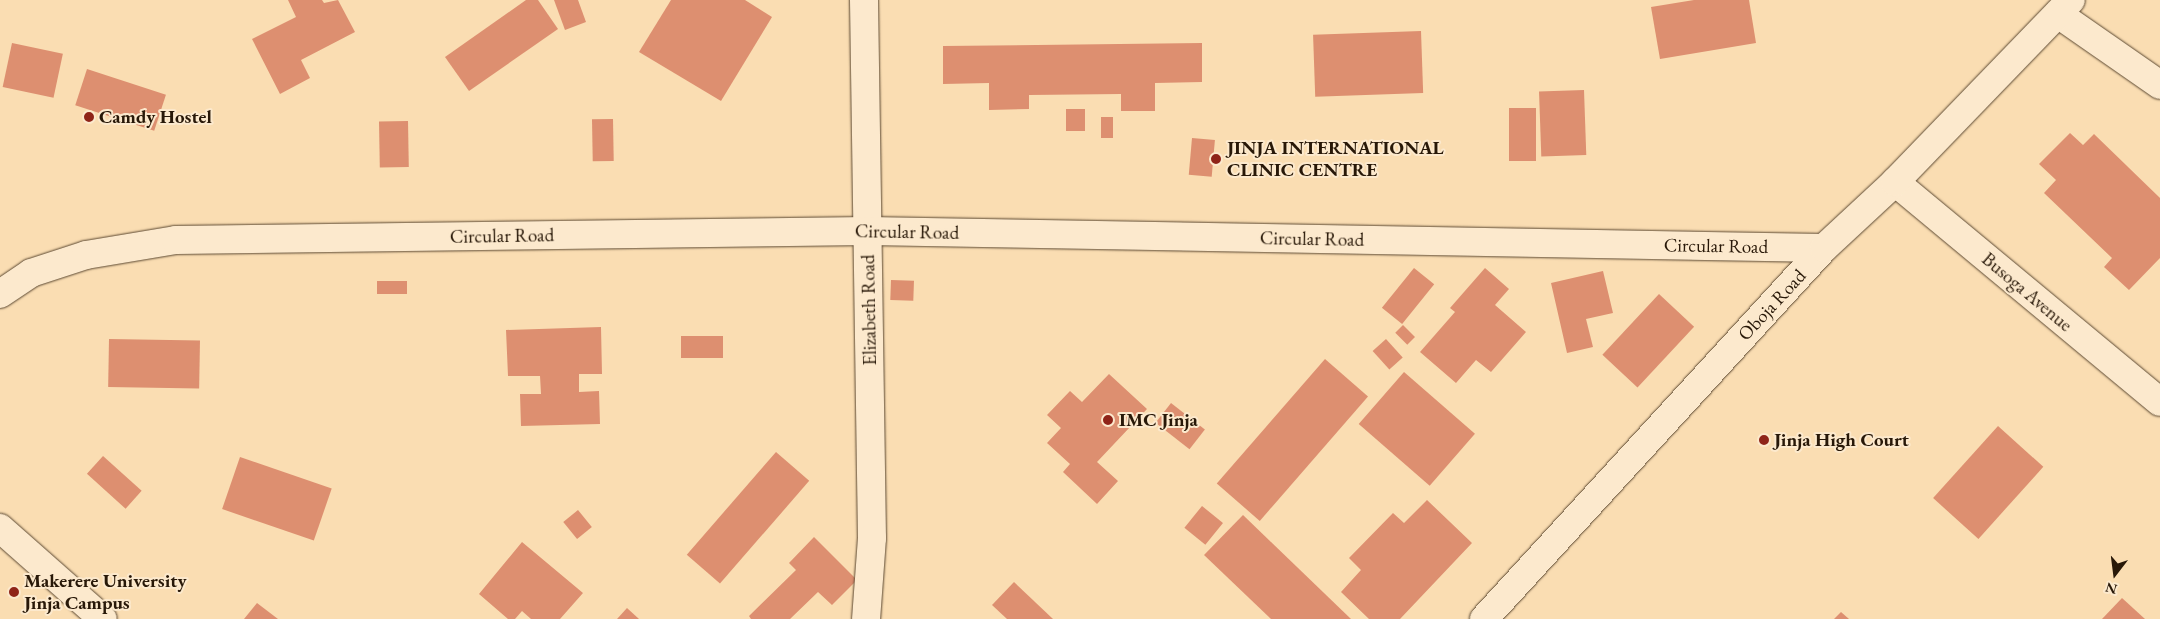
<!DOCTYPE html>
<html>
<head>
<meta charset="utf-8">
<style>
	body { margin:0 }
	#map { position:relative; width:2160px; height:619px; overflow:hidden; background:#faddb2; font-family:"EB Garamond",serif }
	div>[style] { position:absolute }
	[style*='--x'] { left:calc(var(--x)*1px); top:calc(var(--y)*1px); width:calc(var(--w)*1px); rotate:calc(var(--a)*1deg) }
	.building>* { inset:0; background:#dd8f70; transform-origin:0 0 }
	.roads { filter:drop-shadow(0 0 1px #5c4932) drop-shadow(0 0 1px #5c4932) }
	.minor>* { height:28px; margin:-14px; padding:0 14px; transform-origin:14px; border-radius:14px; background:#fce9cd }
	.tertiary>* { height:28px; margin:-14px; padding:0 14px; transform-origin:14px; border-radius:14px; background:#fce9cd }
	.dots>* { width:14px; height:14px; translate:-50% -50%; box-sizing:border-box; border:2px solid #fce9cd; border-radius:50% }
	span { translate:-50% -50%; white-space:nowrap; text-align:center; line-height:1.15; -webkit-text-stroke:4px #fce9cd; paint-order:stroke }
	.poi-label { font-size:19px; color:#281808; font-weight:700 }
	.left { translate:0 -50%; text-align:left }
	.street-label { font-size:19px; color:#281808 }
	.north { position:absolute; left:2090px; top:549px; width:50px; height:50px; -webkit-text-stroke:4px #fce9cd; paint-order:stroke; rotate:195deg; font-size:14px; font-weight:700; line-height:20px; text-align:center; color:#281808 }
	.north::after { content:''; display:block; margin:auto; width:18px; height:22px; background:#281808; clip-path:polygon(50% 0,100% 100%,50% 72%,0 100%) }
</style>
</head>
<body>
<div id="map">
	<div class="building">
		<i style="clip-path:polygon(288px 0,322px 0,324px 3px,338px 0,355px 32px,301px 60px,310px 78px,280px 94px,252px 39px,296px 17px)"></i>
		<i style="clip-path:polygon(526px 0,538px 0,558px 29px,469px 91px,445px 57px)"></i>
		<i style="clip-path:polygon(554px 0,578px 0,586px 22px,565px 30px)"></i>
		<i style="clip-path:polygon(671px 0,745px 0,772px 17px,721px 101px,639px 52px)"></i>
		<i style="clip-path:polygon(1694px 0,1749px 0,1756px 43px,1660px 59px,1651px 7px)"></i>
		<i style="left:1421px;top:31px;width:62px;height:108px;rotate:88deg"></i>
		<i style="left:12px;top:43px;width:52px;height:45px;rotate:12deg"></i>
		<i style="clip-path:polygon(1202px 43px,1202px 82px,1155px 83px,1155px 111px,1121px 111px,1121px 94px,1029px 95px,1029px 109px,989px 110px,989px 83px,943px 84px,943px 46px)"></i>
		<i style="left:87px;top:69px;width:83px;height:38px;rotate:18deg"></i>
		<i style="left:1584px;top:90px;width:65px;height:45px;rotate:88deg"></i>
		<i style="left:1509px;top:108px;width:27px;height:53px"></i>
		<i style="left:1085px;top:109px;width:22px;height:19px;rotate:90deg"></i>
		<i style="left:1101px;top:117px;width:12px;height:21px"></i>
		<i style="left:613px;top:119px;width:42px;height:21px;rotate:89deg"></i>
		<i style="left:408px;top:121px;width:46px;height:29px;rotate:89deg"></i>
		<i style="clip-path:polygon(2070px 133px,2083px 145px,2094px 134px,2160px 198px,2160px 258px,2129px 290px,2104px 267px,2112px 258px,2044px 193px,2056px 180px,2039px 164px)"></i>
		<i style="left:1192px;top:138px;width:23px;height:37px;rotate:5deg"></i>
		<i style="left:1414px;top:268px;width:26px;height:51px;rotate:39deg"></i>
		<i style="clip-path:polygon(1485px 268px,1509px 289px,1495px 305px,1526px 332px,1491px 372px,1476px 360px,1456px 383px,1420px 352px,1455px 312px,1450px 308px)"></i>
		<i style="clip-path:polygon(1603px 271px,1613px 313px,1586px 319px,1593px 347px,1567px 353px,1551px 283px)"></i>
		<i style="left:891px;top:280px;width:23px;height:20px;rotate:2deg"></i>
		<i style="left:377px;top:281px;width:30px;height:13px"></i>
		<i style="left:1659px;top:294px;width:48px;height:83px;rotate:43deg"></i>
		<i style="left:1403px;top:325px;width:17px;height:11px;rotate:45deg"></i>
		<i style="clip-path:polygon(601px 327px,602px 374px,579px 374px,579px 392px,599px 391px,600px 424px,521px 426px,520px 394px,541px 394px,540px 376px,508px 376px,506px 330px)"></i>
		<i style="left:723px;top:336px;width:22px;height:42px;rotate:90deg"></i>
		<i style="left:109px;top:339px;width:91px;height:48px;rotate:1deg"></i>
		<i style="left:1386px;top:339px;width:25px;height:18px;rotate:48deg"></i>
		<i style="left:1325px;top:359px;width:57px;height:165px;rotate:41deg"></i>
		<i style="left:1404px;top:372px;width:94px;height:69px;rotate:41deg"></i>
		<i style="clip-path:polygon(1109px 374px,1147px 409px,1097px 462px,1118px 481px,1097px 504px,1063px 472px,1070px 464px,1047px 443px,1061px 428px,1047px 415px,1070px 391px,1082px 402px)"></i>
		<i style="left:1171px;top:403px;width:43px;height:25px;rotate:38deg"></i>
		<i style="left:1998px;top:426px;width:61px;height:97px;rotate:42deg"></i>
		<i style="left:776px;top:452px;width:44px;height:136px;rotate:41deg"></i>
		<i style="left:103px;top:456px;width:52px;height:24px;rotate:42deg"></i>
		<i style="left:240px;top:457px;width:97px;height:55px;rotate:19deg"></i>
		<i style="clip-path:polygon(1427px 500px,1472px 543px,1400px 619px,1369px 619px,1341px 592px,1361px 570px,1349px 558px,1393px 513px,1404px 523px)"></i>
		<i style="left:1202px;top:506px;width:27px;height:28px;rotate:39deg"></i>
		<i style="left:578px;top:510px;width:22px;height:19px;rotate:51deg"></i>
		<i style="clip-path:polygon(1243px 515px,1351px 619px,1271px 619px,1204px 555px)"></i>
		<i style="clip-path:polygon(814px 537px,857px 580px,832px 605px,818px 592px,790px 619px,751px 619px,749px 616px,796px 570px,789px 563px)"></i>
		<i style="clip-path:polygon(522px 542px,583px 593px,560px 619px,531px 619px,522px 611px,515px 619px,508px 619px,479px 594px)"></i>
		<i style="clip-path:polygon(1014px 582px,1053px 619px,1007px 619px,992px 605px)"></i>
		<i style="clip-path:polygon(2122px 598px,2145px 619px,2102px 619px)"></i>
		<i style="clip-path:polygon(257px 603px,278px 619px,244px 619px)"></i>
		<i style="clip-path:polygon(627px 608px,639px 619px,617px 619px)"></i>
		<i style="clip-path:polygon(1841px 612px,1849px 619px,1834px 619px)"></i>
	</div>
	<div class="roads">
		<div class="minor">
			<i style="--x:864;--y:0;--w:538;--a:89.15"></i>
			<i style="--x:872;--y:538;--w:81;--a:94.2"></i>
			<i style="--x:2058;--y:14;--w:124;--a:34.8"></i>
			<i style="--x:1895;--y:182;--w:344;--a:39.7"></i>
			<i style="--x:0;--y:294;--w:37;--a:-34"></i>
			<i style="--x:31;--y:273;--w:58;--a:-18.1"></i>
			<i style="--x:86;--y:255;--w:91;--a:-9.5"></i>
			<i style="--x:176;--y:240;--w:692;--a:-0.75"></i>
			<i style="--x:868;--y:231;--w:956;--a:1.02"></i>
			<i style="--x:1484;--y:619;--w:503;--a:-47.5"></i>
			<i style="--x:1824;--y:248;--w:97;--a:-42.9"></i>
			<i style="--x:1895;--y:182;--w:253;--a:-46"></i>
		</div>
		<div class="tertiary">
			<i style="--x:0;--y:528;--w:137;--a:41.5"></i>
		</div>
	</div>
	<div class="dots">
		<i style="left:89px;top:117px;background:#8f2418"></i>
		<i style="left:1216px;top:159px;background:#8f2418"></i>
		<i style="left:1108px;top:420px;background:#8f2418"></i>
		<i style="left:1764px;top:440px;background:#8f2418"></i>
		<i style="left:14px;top:592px;background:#8f2418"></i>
	</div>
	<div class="poi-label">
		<span class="left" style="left:99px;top:117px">Camdy Hostel</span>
		<span class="left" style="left:1227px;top:159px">JINJA INTERNATIONAL<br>CLINIC CENTRE</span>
		<span class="left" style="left:1119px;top:420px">IMC Jinja</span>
		<span class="left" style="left:1774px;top:440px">Jinja High Court</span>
		<span class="left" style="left:24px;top:592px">Makerere University<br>Jinja Campus</span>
	</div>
	<div class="street-label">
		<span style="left:907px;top:232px;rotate:1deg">Circular Road</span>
		<span style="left:502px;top:236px;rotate:-1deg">Circular Road</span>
		<span style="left:1312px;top:239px;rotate:1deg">Circular Road</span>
		<span style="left:1716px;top:246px;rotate:1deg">Circular Road</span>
		<span style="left:2027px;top:292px;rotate:40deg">Busoga Avenue</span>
		<span style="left:1772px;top:305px;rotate:-47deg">Oboja Road</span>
		<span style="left:869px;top:310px;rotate:-91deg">Elizabeth Road</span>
	</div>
	<div class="north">N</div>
</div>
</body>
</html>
